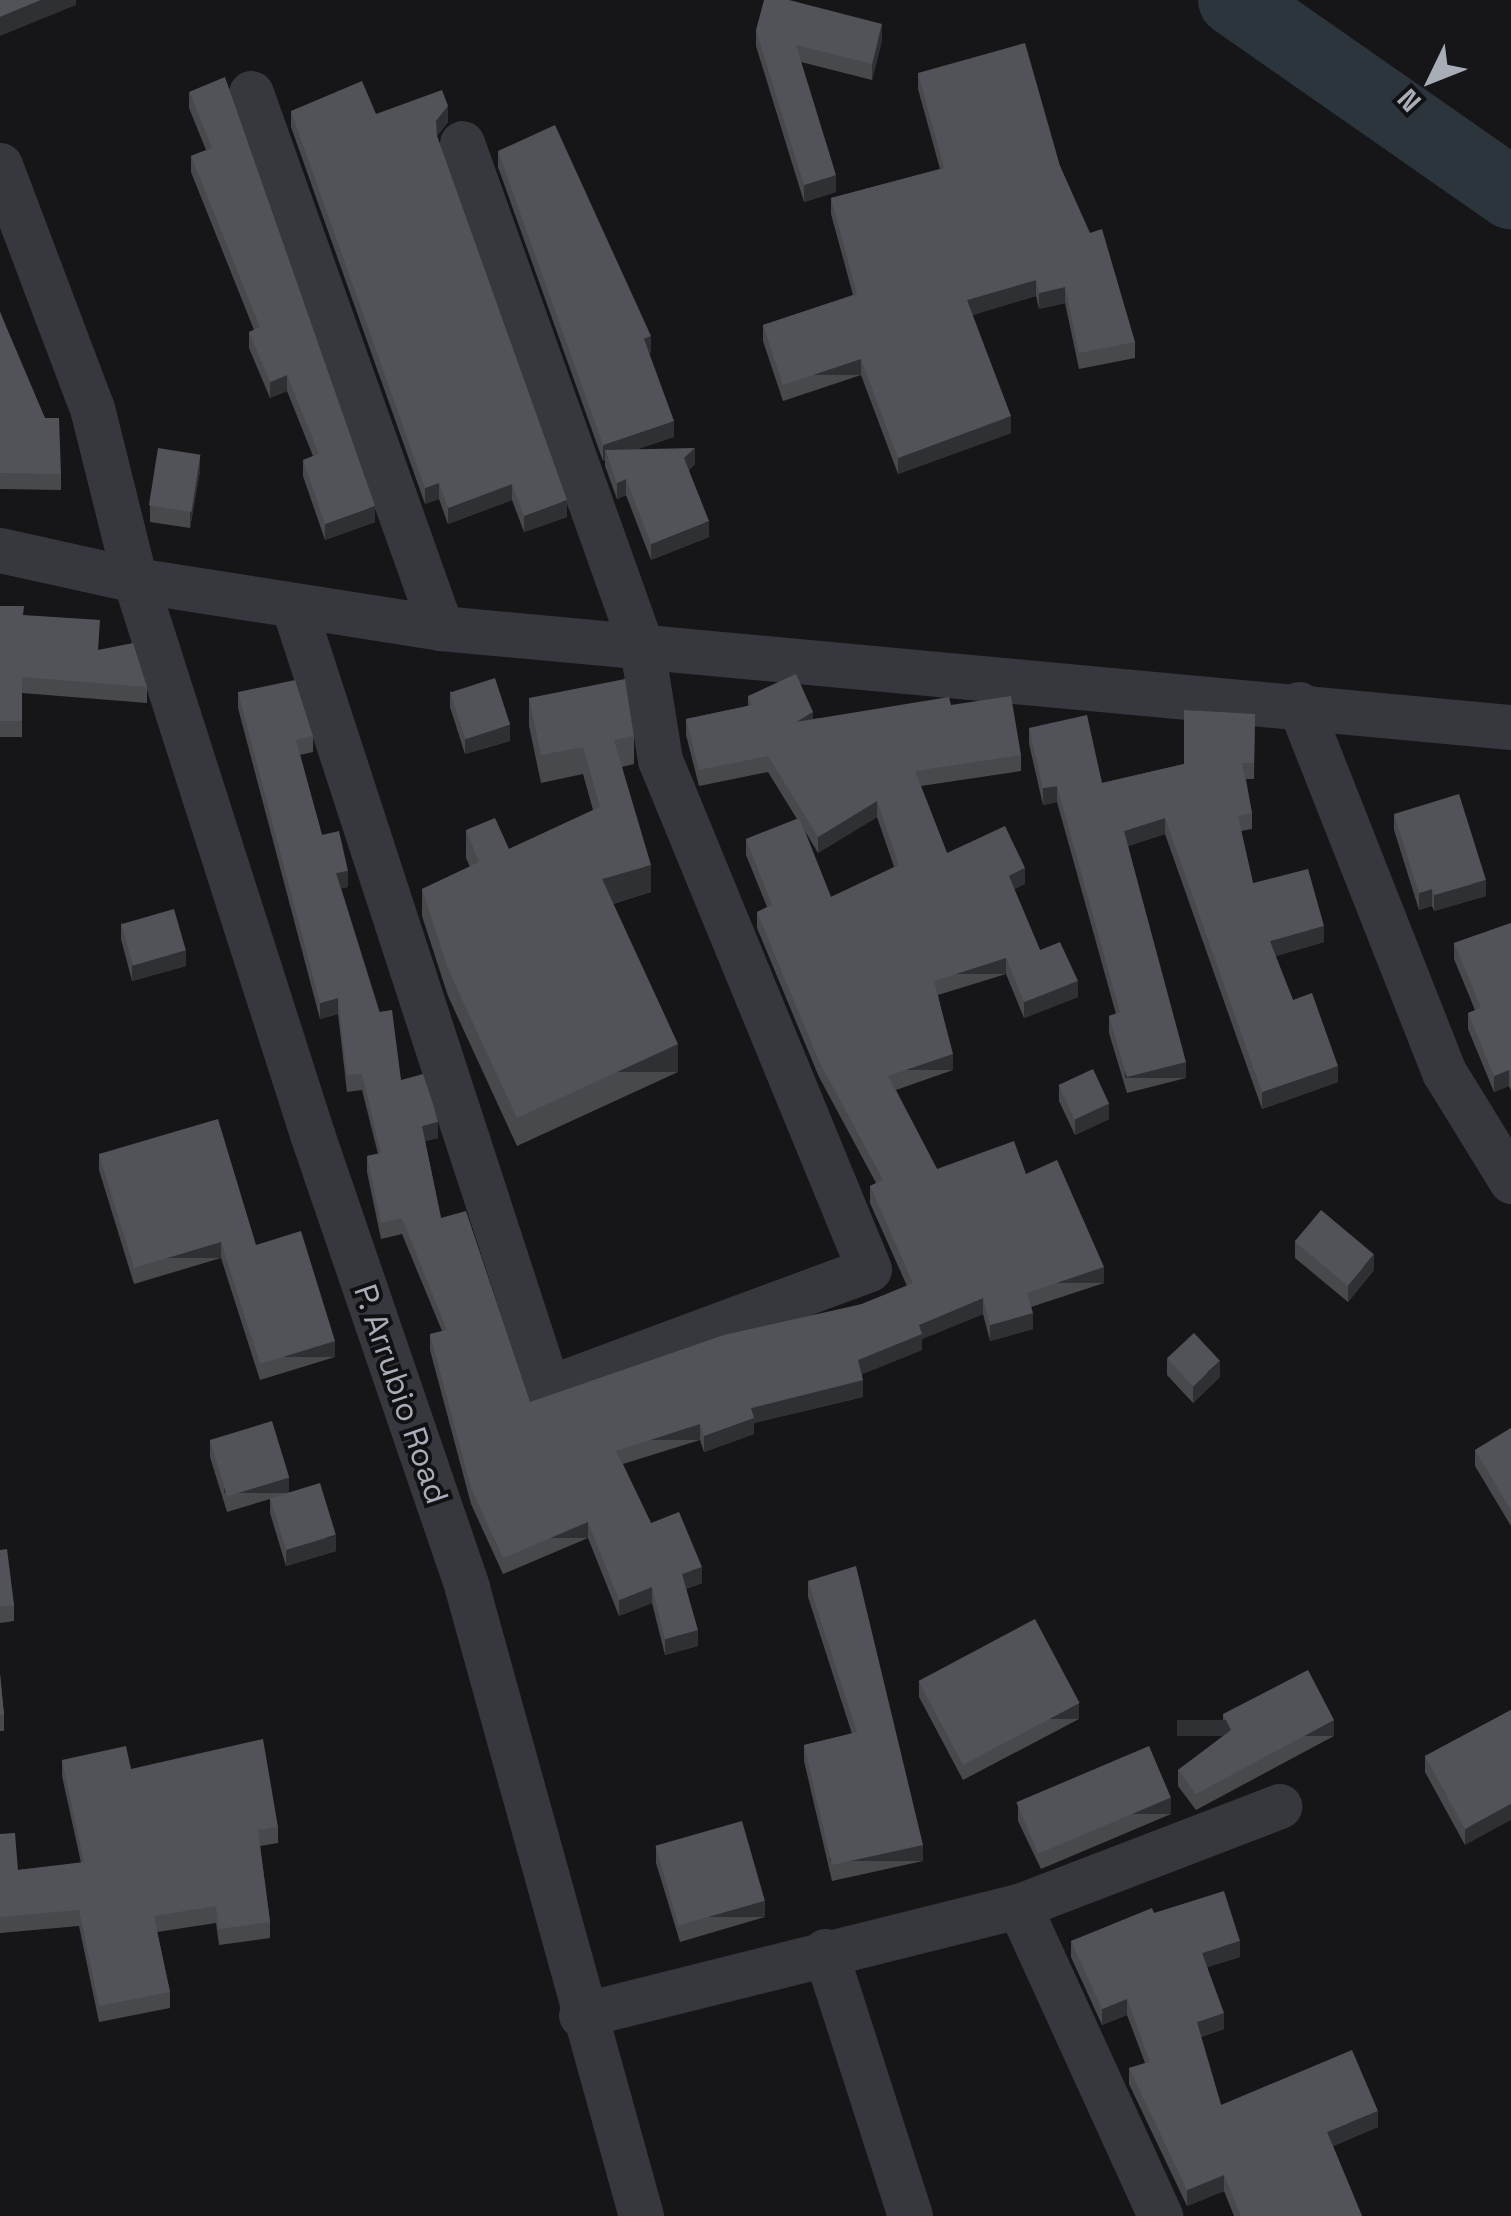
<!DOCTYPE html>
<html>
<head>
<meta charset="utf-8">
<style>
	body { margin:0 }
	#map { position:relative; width:1511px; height:2216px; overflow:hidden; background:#161618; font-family:"Space Grotesk",sans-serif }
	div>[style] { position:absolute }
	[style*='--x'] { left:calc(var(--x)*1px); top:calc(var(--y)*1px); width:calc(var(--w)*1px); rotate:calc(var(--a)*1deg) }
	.river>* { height:72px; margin:-36px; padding:0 36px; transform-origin:36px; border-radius:36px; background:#2c353c }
	.minor>* { height:45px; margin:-22.5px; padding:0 22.5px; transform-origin:22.5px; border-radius:22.5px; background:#37383d }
	.wall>* { inset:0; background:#47494d }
	.shaded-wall>* { inset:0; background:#2f3033; transform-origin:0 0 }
	.building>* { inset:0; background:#525359; transform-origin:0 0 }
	span { translate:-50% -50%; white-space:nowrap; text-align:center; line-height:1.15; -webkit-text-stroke:8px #111113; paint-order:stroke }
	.street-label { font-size:32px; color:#a8adb8 }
	.north { position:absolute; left:1381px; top:30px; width:100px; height:100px; -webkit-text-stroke:8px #111113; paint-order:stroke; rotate:227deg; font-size:28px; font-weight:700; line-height:40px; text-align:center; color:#a8adb8 }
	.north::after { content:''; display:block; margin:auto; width:35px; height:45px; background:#a8adb8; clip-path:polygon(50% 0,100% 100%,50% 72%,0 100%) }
</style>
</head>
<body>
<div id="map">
	<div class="river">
		<i style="--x:1234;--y:0;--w:338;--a:34.9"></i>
	</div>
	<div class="minor">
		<i style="--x:251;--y:93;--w:568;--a:70.45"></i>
		<i style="--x:0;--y:165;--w:260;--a:69.3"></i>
		<i style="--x:92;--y:408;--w:177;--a:76"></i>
		<i style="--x:135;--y:580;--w:582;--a:72.28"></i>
		<i style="--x:312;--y:1134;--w:480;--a:71.1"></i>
		<i style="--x:467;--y:1588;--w:652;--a:74.51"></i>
		<i style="--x:0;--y:550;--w:138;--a:12.5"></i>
		<i style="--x:135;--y:580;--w:310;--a:8.9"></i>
		<i style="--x:441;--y:628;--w:1075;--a:5.29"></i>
		<i style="--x:293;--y:605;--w:823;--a:71.96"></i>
		<i style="--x:548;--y:1388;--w:342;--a:-20.3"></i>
		<i style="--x:869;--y:1269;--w:550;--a:-112.32"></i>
		<i style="--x:660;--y:760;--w:113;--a:-99.1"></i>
		<i style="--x:642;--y:648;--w:536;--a:-109.62"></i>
		<i style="--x:1299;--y:704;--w:396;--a:68.5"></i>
		<i style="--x:1444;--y:1072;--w:128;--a:58.4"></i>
		<i style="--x:1019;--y:1906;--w:341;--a:65.5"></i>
		<i style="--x:825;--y:1951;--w:278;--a:72.2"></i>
		<i style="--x:581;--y:2015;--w:451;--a:-14"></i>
		<i style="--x:1019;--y:1906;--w:279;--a:-21"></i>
	</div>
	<div class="wall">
		<i style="clip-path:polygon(756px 30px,882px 40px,872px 80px,801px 62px,836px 192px,804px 202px,756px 46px)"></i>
		<i style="clip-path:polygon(918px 73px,1060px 166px,1135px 342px,1135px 358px,1079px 369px,1065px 303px,1039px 309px,1036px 296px,972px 315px,1011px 433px,898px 474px,861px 375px,783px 401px,763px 341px,763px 325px,853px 295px,831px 214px,831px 198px,940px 169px,918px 89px)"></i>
		<i style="clip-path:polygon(189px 92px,375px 522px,325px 540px,303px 476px,303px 460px,313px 456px,287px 391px,270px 398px,249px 348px,249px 332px,254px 330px,191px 172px,191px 156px,206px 150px,189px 108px)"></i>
		<i style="clip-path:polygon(291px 111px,448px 122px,437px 136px,567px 517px,524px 532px,512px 500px,448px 524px,439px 499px,425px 504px,291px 127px)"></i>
		<i style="clip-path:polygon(498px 151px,651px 352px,649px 353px,674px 437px,637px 449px,695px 464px,689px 470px,709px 537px,651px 560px,626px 495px,617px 499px,605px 466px,605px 460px,603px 461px,498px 167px)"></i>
		<i style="clip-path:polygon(0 312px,61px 474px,61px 490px,0 489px)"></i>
		<i style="clip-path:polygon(200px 471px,190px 528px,150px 522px,150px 505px)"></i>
		<i style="clip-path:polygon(0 606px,99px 650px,147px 687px,147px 703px,22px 693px,22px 737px,0 737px)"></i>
		<i style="clip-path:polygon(450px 691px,510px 741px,465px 754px,450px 707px)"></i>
		<i style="clip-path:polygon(evenodd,238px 692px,313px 736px,313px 752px,300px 755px,322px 835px,348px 887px,341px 888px,401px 1080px,438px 1138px,425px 1141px,441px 1218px,530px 1402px,862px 1304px,907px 1286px,870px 1203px,870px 1186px,876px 1183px,819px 1077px,757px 928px,757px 912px,767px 907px,746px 855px,746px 839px,797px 819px,768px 772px,699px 786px,686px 735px,686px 719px,748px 706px,748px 696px,813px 719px,951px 705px,1021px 755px,1021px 771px,921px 786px,947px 853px,1025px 884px,1014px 889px,1040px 950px,1078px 997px,1024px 1018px,1006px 974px,938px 995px,953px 1070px,896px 1090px,937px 1169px,1026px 1174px,1104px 1283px,1031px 1307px,1033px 1329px,990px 1341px,983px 1314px,922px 1339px,922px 1350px,862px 1374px,863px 1397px,754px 1423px,754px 1434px,704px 1452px,700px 1440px,623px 1464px,651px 1523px,702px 1583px,686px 1589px,698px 1646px,665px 1655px,652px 1603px,619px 1616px,588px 1538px,503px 1574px,471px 1504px,430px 1350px,430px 1334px,442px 1331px,402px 1234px,381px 1239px,367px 1172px,367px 1156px,378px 1154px,362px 1090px,347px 1092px,338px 1014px,320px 1019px,238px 708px,238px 692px,877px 817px,894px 867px,831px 897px,805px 831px,818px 853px,877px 817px)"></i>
		<i style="clip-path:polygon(529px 698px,634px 736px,634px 764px,622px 767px,651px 892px,613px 904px,678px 1072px,517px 1146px,448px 996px,422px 916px,422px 889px,470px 867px,466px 858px,466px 830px,509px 849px,593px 810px,583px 774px,541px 783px,529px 726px)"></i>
		<i style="clip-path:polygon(1255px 714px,1254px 779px,1246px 779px,1252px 813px,1252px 829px,1241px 831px,1253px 883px,1324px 942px,1275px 956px,1293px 1000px,1338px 1082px,1262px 1109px,1165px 834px,1128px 846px,1186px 1078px,1127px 1093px,1109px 1033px,1109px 1016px,1116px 1014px,1057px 802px,1043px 805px,1029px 744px,1029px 728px,1102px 783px,1184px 764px)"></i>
		<i style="clip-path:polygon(1394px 814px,1486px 896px,1434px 911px,1432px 906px,1419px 910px,1394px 830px)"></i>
		<i style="clip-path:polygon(121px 923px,186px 966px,132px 981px,121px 939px)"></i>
		<i style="clip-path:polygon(1511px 923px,1511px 1091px,1509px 1086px,1494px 1092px,1468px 1029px,1468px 1013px,1475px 1010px,1454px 959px,1454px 943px)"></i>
		<i style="clip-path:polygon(1059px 1085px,1109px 1119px,1075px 1135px,1059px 1101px)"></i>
		<i style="clip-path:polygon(99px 1154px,256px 1245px,335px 1357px,260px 1380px,221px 1258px,134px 1284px,99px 1170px)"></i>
		<i style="clip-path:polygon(1295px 1242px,1374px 1270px,1348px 1302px,1295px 1258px)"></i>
		<i style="clip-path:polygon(1167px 1359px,1220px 1377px,1193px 1403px,1167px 1375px)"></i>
		<i style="clip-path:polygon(1511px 1428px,1511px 1526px,1475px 1466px,1475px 1450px)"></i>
		<i style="clip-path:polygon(210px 1440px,289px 1492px,336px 1551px,286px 1566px,270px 1513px,270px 1499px,227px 1512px,210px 1457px)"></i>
		<i style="clip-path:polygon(0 1550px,14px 1605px,14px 1621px,0 1623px)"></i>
		<i style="clip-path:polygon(808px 1581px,923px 1861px,832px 1881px,804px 1761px,804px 1745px,852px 1734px,808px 1597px)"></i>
		<i style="clip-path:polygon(0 1674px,4px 1715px,4px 1731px,0 1731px)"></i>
		<i style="clip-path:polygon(919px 1681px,1079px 1719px,963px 1780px,919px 1697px)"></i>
		<i style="clip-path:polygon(1511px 1710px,1465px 1845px,1425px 1772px,1425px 1756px)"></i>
		<i style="clip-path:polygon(1223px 1714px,1334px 1736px,1196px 1810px,1178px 1786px,1178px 1770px,1225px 1735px,1223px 1730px)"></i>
		<i style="clip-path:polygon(62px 1760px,131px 1769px,278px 1827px,278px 1843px,260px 1846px,270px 1922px,270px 1938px,219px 1945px,216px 1923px,157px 1932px,170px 1992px,170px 2008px,99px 2022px,79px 1926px,0 1933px,0 1834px,18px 1870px,81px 1863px,62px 1776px)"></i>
		<i style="clip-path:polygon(1018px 1805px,1171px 1814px,1041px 1869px,1018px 1821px)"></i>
		<i style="clip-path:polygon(656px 1846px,765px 1917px,680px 1942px,656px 1863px)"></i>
		<i style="clip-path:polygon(1154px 1913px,1240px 1957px,1207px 1967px,1224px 2029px,1201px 2037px,1221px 2105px,1378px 2127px,1333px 2146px,1362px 2216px,1234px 2216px,1224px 2191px,1187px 2206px,1129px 2084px,1129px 2068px,1145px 2063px,1127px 2015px,1102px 2025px,1071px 1957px,1071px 1941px)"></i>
	</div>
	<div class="shaded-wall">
		<i style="clip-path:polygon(41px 0,76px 0,76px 5px,0 36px,0 17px)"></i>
		<i style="clip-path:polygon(882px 24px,882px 40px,872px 80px,872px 64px)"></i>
		<i style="clip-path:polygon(448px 106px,448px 122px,436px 137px,436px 121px)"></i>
		<i style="clip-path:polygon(836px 175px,836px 192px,804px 202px,804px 185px)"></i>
		<i style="clip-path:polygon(1036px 280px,1036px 296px,967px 317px,967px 300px)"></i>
		<i style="clip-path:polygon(1065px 287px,1065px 303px,1039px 309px,1039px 293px)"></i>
		<i style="clip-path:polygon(651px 336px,651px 352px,644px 355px,644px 339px)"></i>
		<i style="left:861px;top:359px;width:16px;height:82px;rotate:90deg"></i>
		<i style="clip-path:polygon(287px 375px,287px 391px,270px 398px,270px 382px)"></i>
		<i style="clip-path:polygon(1011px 416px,1011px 433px,898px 474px,898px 458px)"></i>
		<i style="clip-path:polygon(674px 421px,674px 437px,608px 459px,605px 450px,605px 460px,603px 461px,603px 445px)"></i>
		<i style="clip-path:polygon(695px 448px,695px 464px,684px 474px,684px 458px)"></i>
		<i style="clip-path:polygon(200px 455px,200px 471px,190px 528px,190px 512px)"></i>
		<i style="clip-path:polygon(626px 479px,626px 495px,617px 499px,617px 483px)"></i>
		<i style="clip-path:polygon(439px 483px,439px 499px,425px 504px,425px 488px)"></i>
		<i style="clip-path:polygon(512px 484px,512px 500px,448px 524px,448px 508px)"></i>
		<i style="clip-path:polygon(567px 500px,567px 517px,524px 532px,524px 516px)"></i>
		<i style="clip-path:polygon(375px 506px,375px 522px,325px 540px,325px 524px)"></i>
		<i style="clip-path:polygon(709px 521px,709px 537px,651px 560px,651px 544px)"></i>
		<i style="clip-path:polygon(813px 712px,813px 728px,796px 722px)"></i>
		<i style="clip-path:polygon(510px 725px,510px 741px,465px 754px,465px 738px)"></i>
		<i style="clip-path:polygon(1057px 786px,1057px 802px,1043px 805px,1043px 788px)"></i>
		<i style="clip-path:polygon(877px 801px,877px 817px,818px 853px,818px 837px)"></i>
		<i style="clip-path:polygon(1165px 818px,1165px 834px,1124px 847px,1124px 831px)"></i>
		<i style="clip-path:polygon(651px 865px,651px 892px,602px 907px,602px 879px)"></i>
		<i style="clip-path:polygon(1025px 868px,1025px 884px,1009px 892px,1009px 876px)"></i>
		<i style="clip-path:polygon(348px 871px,348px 887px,336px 890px,336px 873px)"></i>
		<i style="clip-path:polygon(1486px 880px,1486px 896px,1434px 911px,1434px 895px)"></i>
		<i style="clip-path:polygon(1432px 889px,1432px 906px,1419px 910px,1419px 893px)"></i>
		<i style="clip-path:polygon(1324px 926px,1324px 942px,1270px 958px,1270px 941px)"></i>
		<i style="clip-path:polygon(186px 950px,186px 966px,132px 981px,132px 965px)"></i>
		<i style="left:1006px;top:958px;width:16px;height:76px;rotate:90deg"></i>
		<i style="clip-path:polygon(1078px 981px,1078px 997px,1024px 1018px,1024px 1002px)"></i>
		<i style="clip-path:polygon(338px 998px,338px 1014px,320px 1019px,320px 1003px)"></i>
		<i style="left:678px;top:1044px;width:28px;height:177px;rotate:90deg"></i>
		<i style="left:953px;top:1054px;width:16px;height:69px;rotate:90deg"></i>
		<i style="left:1186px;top:1062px;width:16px;height:61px;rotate:90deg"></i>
		<i style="clip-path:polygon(1338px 1066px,1338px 1082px,1262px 1109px,1262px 1092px)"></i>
		<i style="clip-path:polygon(1509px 1070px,1509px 1086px,1494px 1092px,1494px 1076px)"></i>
		<i style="clip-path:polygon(1109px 1103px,1109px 1119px,1075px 1135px,1075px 1119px)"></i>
		<i style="clip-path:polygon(438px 1122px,438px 1138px,422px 1142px,422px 1126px)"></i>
		<i style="left:221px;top:1242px;width:16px;height:91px;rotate:90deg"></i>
		<i style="clip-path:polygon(1374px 1254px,1374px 1270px,1348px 1302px,1348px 1286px)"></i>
		<i style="left:1104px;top:1267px;width:16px;height:81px;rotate:90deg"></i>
		<i style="clip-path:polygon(983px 1298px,983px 1314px,922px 1339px,922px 1350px,858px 1376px,858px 1360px,919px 1325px)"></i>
		<i style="clip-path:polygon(1033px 1313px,1033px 1329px,990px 1341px,990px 1325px)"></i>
		<i style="left:335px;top:1341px;width:16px;height:78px;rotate:90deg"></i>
		<i style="clip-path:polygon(1220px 1361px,1220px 1377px,1193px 1403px,1193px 1387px)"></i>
		<i style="clip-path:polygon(863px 1380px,863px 1397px,754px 1423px,754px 1434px,704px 1452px,704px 1436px,751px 1408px)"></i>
		<i style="left:700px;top:1424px;width:16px;height:88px;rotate:90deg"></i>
		<i style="left:289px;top:1477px;width:16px;height:65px;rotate:90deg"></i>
		<i style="left:588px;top:1522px;width:16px;height:92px;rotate:90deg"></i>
		<i style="clip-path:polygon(336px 1535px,336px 1551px,286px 1566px,286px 1550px)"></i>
		<i style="clip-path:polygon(702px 1567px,702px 1583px,682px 1591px,682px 1574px)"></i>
		<i style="clip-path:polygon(652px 1587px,652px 1603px,619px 1616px,619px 1600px)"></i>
		<i style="clip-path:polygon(698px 1630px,698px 1646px,665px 1655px,665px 1639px)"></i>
		<i style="left:1079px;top:1703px;width:16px;height:131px;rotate:90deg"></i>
		<i style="left:1334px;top:1720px;width:16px;height:157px;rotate:90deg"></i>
		<i style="left:1171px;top:1798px;width:16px;height:141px;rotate:90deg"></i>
		<i style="clip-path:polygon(1511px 1804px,1511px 1820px,1465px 1845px,1465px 1829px)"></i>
		<i style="left:923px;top:1845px;width:16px;height:93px;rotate:90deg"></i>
		<i style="left:765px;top:1901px;width:16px;height:89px;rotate:90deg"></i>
		<i style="clip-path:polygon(1240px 1941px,1240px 1957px,1202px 1969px,1202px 1953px)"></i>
		<i style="clip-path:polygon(1127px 1999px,1127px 2015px,1102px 2025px,1102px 2009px)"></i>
		<i style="clip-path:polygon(1224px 2013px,1224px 2029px,1197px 2038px,1197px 2022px)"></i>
		<i style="clip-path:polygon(1378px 2111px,1378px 2127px,1327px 2148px,1327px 2132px)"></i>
		<i style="clip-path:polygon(1224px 2175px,1224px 2191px,1187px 2206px,1187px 2190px)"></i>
	</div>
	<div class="building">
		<i style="clip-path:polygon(0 0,41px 0,0 17px)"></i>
		<i style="clip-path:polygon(764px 0,789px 0,882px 24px,872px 64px,796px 45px,836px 175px,804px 185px,756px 30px)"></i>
		<i style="clip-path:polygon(1025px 43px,1060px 166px,1090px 233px,1102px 229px,1135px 342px,1079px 353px,1065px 287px,1039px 293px,1036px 280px,967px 300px,1011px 416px,898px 458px,861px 359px,783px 385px,763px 325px,857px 294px,831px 198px,944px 168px,918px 73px)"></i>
		<i style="clip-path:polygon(225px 77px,375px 506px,325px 524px,303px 460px,319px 454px,287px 375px,270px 382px,249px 332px,260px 327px,191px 156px,212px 148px,189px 92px)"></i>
		<i style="clip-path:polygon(362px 81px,376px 114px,442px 90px,448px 106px,436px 121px,437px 136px,567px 500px,524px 516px,512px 484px,448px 508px,439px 483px,425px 488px,291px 111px)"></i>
		<i style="clip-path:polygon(555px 125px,651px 336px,644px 339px,674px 421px,603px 445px,498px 151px)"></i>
		<i style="clip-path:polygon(0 312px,45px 418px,59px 418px,61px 474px,0 473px)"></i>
		<i style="left:158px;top:448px;width:43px;height:58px;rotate:9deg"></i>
		<i style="clip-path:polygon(695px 448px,684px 458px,709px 521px,651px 544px,626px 479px,617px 483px,605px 450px)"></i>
		<i style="clip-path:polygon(0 606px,24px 606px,23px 615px,100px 620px,98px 650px,133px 643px,147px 687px,22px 677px,22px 721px,0 721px)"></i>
		<i style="clip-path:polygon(796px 674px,813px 712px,796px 722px,949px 697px,951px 705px,1011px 696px,1021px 755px,915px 771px,947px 853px,1005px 826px,1025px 868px,1009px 876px,1040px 950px,1060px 942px,1078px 981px,1024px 1002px,1006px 958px,934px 981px,953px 1054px,888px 1076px,937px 1169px,1014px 1141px,1026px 1174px,1057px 1160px,1104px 1267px,1027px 1293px,1033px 1313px,990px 1325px,983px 1298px,919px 1325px,922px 1334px,858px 1360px,863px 1380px,751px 1408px,754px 1418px,704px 1436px,700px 1424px,616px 1451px,651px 1523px,679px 1512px,702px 1567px,682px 1574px,698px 1630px,665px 1639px,652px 1587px,619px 1600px,588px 1522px,503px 1558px,471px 1488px,430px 1334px,447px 1330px,402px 1218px,381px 1223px,367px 1156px,381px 1153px,362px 1074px,347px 1075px,338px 998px,320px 1003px,238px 692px,295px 680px,313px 736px,296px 740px,322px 835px,339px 831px,348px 871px,336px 873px,379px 1012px,392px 1010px,401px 1080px,423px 1074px,433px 1104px,438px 1122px,422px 1126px,441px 1218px,466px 1211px,530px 1402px,724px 1335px,862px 1304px,913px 1283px,870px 1186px,883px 1180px,819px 1061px,757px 912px,772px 905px,746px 839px,799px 818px,831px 897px,899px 865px,877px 801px,818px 837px,768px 756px,699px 770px,686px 719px,752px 705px,748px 696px)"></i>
		<i style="left:495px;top:678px;width:49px;height:47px;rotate:72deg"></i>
		<i style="clip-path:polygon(625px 679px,634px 736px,614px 740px,651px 865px,602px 879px,678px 1044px,517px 1118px,448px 969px,422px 889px,479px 862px,466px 830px,495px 818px,509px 849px,600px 807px,583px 747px,541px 755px,529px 698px)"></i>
		<i style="clip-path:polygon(1184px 710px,1255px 714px,1254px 763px,1242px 763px,1252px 813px,1238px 816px,1253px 883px,1308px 869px,1324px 926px,1270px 941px,1293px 1000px,1312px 993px,1338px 1066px,1262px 1092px,1165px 818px,1124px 831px,1186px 1062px,1127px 1077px,1109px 1016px,1120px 1012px,1057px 786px,1043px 788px,1029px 728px,1087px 715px,1102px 783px,1184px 764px)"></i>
		<i style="clip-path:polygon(1459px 794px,1486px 880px,1434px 895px,1432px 889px,1419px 893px,1394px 814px)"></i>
		<i style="left:174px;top:909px;width:43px;height:55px;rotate:74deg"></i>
		<i style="clip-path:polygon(1511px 923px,1511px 1075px,1509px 1070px,1494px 1076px,1468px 1013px,1481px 1008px,1454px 943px)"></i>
		<i style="left:1093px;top:1069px;width:38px;height:38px;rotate:65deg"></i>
		<i style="clip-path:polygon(218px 1119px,256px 1245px,301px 1231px,335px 1341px,260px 1364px,221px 1242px,134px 1268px,99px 1154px)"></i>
		<i style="left:1321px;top:1210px;width:69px;height:41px;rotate:40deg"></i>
		<i style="left:1194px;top:1333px;width:38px;height:37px;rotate:47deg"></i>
		<i style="left:272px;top:1421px;width:59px;height:65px;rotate:73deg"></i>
		<i style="clip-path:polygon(1511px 1428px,1511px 1510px,1475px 1450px)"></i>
		<i style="left:320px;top:1483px;width:54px;height:52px;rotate:73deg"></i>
		<i style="clip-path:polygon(7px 1549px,14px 1605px,0 1607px,0 1550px)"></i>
		<i style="clip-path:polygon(856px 1566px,923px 1845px,832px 1865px,804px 1745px,857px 1732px,808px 1581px)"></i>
		<i style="left:1035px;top:1619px;width:95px;height:132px;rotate:62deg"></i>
		<i style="clip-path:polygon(1308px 1670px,1334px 1720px,1196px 1794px,1178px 1770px,1231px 1730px,1223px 1714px)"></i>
		<i style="clip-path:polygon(0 1674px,4px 1715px,0 1715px)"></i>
		<i style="clip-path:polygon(1511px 1710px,1511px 1804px,1465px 1829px,1425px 1756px)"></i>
		<i style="clip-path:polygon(263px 1739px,278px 1827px,258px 1830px,270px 1922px,219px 1929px,216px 1906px,154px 1916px,170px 1992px,99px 2006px,79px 1910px,0 1917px,0 1834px,15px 1833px,18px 1870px,84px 1862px,62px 1760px,126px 1746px,131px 1769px)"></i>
		<i style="left:1149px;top:1746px;width:56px;height:144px;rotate:67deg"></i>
		<i style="left:742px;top:1821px;width:83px;height:90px;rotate:74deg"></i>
		<i style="clip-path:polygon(1224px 1891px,1240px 1941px,1202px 1953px,1224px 2013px,1197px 2022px,1221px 2105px,1352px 2050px,1378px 2111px,1327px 2132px,1362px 2216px,1241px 2216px,1224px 2175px,1187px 2190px,1129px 2068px,1150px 2062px,1127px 1999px,1102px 2009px,1071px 1941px,1152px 1908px,1154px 1913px)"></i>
	</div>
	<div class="street-label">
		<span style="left:401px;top:1394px;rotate:71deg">P. Arrubio Road</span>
	</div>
	<div class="north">N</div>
</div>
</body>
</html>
